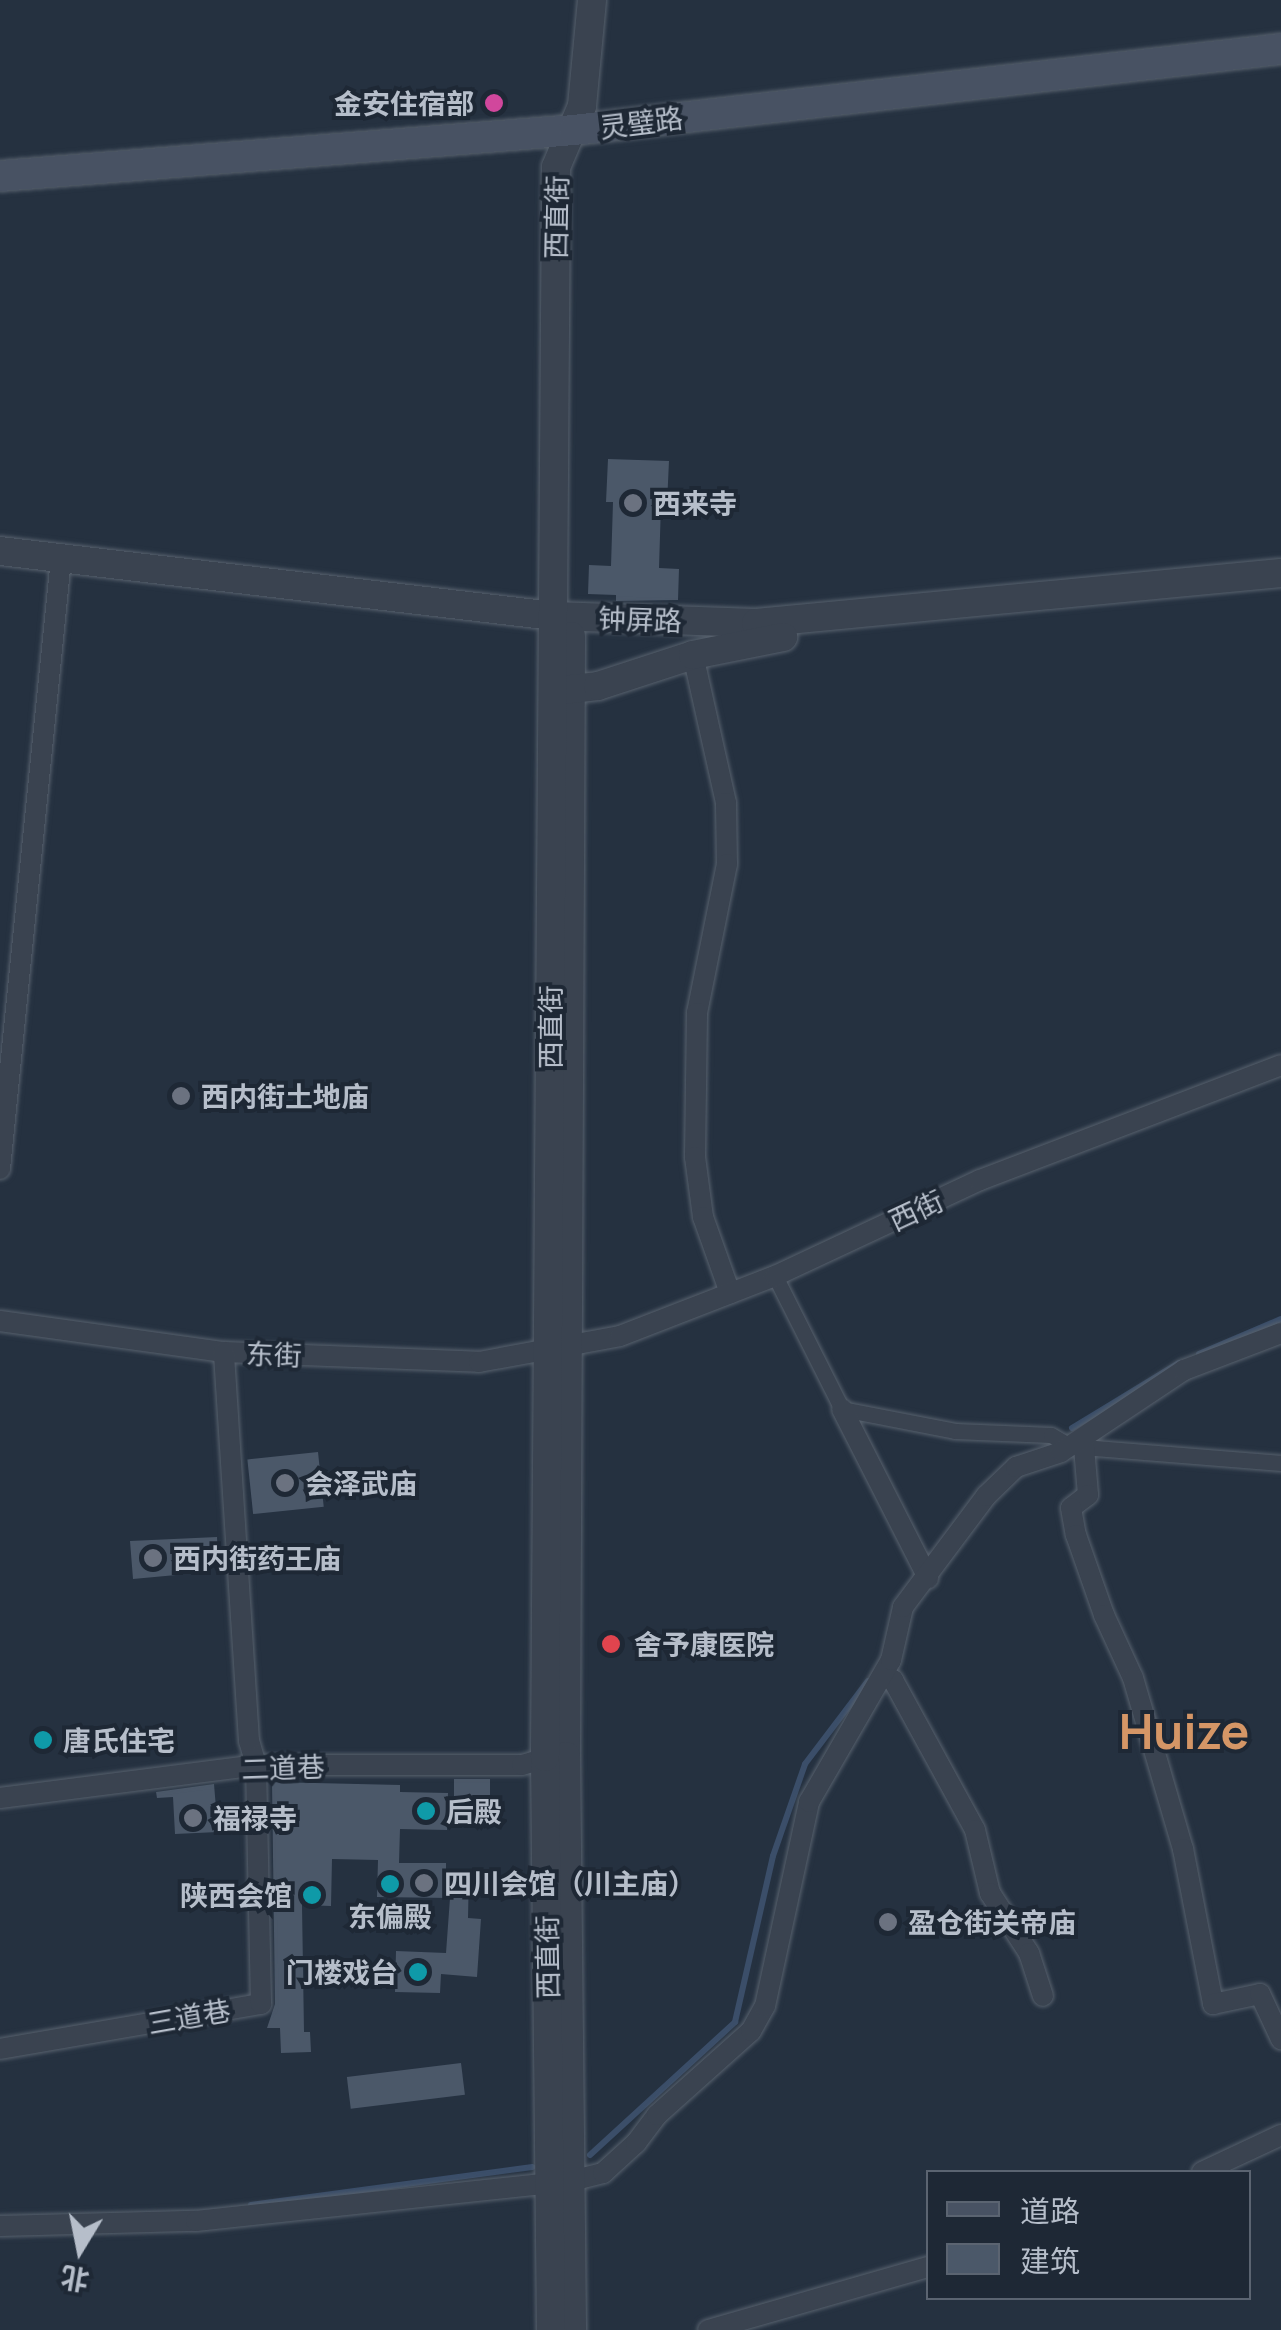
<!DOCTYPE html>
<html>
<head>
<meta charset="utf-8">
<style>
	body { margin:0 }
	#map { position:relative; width:1281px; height:2330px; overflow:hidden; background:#253140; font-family:Manrope,"Noto Sans SC",sans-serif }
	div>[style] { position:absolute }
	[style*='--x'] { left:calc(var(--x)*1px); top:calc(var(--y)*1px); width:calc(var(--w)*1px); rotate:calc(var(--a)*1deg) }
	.stream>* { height:6px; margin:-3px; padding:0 3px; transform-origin:3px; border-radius:3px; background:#3b4e69 }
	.building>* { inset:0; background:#4b5869; transform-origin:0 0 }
	.roads { filter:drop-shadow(0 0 2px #57616d) drop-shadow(0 0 2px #57616d) }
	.pedestrian>* { height:15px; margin:-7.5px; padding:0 7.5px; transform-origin:7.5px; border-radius:7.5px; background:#3a4350 }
	.minor>* { height:20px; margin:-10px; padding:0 10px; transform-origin:10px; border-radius:10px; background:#3a4350 }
	.tertiary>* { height:28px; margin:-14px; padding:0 14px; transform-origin:14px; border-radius:14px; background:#3a4350 }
	.secondary>* { height:30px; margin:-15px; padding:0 15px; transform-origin:15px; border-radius:15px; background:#485263 }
	.dots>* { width:28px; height:28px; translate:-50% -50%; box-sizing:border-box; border:5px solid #1e2835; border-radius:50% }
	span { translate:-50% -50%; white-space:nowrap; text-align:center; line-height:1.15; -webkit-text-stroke:8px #1e2835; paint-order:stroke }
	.poi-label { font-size:28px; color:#b6beca; font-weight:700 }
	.right { translate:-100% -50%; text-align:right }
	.left { translate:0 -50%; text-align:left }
	.street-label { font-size:28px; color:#b6beca }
	.town-label { font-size:48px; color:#d59666; font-weight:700 }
	.legend { position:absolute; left:926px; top:2170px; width:325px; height:130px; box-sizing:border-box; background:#1e2835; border:2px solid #5b6471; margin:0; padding:12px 18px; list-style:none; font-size:30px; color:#b6beca }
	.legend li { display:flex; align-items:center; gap:20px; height:50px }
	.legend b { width:50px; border:2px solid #5b6471 }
	.north { position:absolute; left:30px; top:2200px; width:100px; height:100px; -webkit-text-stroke:8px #1e2835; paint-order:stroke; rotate:190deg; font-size:28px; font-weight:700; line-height:40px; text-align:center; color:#b6beca }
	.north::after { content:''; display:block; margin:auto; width:35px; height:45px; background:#b6beca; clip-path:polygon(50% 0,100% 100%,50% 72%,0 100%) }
</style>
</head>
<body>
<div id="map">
	<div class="stream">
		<i style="--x:1199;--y:1354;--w:89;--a:-23.1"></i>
		<i style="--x:1072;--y:1428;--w:125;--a:-31.3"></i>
		<i style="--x:590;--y:2155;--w:197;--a:-42.5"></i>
		<i style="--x:735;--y:2022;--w:170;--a:-77.1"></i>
		<i style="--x:773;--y:1856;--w:97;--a:-70.8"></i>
		<i style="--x:805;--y:1764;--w:104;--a:-52.8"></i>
		<i style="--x:251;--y:2205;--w:284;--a:-7.7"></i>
	</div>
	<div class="building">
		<i style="clip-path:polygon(608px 459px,669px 461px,667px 504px,661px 504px,659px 568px,679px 569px,678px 600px,616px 601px,616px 595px,588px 594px,589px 565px,611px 566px,613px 502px,606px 502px)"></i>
		<i style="left:318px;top:1452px;width:55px;height:71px;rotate:84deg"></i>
		<i style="clip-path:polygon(217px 1537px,218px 1566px,176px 1568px,176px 1575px,133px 1579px,130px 1541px)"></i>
		<i style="left:454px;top:1779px;width:36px;height:18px"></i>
		<i style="clip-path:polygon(272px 1782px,400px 1785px,400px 1792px,448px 1793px,447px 1830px,400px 1829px,399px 1863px,446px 1863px,446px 1872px,469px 1872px,468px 1918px,481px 1919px,477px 1977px,441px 1974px,440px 1993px,395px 1992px,396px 1951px,446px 1953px,450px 1898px,377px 1897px,378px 1860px,332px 1859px,331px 1906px,302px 1905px,304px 2032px,310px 2032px,311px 2052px,281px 2053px,280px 2028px,267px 2028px,275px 2004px)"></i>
		<i style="clip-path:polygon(214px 1784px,218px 1832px,175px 1834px,173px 1797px,157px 1798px,156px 1792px)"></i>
		<i style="left:461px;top:2063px;width:32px;height:115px;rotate:83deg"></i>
	</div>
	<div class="roads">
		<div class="pedestrian">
			<i style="--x:775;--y:1276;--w:149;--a:63.3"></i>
			<i style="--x:842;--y:1409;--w:115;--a:11"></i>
			<i style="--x:955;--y:1431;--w:96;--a:2.4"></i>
			<i style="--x:1051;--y:1435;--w:22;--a:30"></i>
			<i style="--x:1070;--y:1446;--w:212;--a:4.6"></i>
		</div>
		<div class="minor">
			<i style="--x:693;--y:655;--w:152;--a:77.4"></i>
			<i style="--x:726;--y:803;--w:61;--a:89.1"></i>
			<i style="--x:727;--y:864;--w:152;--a:101.4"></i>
			<i style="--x:697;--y:1013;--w:144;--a:90.8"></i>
			<i style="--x:695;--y:1157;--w:61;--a:82.4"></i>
			<i style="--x:703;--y:1217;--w:81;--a:70.4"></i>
			<i style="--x:0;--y:1169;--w:613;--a:-84.29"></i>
			<i style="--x:0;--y:1321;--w:226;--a:7.9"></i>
			<i style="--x:224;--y:1352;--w:255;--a:2.2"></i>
			<i style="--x:479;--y:1362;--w:143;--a:-10.4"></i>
			<i style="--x:620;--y:1336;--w:166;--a:-21.2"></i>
			<i style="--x:775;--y:1276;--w:226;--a:-25.1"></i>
			<i style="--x:980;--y:1180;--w:322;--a:-20.9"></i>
			<i style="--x:842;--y:1409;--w:190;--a:63"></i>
			<i style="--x:1084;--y:1447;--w:48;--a:85.2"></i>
			<i style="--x:1088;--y:1495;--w:21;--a:143"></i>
			<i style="--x:1071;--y:1508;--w:27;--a:80"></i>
			<i style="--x:1076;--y:1535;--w:85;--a:70.7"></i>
			<i style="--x:1104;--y:1615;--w:69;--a:65.3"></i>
			<i style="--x:1133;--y:1678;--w:178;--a:73.7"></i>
			<i style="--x:1183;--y:1849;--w:158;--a:79"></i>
			<i style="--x:1213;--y:2004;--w:48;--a:-12"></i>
			<i style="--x:1260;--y:1994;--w:50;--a:65"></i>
			<i style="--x:883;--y:1676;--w:11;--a:22"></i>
			<i style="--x:893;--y:1680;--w:171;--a:61.3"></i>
			<i style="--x:975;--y:1830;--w:65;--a:76.6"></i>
			<i style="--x:990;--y:1893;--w:72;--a:57"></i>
			<i style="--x:1029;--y:1953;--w:45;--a:72"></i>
			<i style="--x:0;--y:1798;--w:258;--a:-7.3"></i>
			<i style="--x:256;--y:1765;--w:266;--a:0"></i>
			<i style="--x:522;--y:1765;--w:33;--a:-16"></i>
			<i style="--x:0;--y:2049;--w:265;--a:-9.8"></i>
			<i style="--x:261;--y:2004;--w:239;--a:-91.2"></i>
			<i style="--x:256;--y:1765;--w:25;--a:-106"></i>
			<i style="--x:249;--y:1741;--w:390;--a:-93.7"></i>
			<i style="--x:1202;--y:2172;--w:87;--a:-25.1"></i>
			<i style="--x:0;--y:2226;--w:196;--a:-1.5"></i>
			<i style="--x:196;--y:2221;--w:377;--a:-6.1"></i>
			<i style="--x:571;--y:2181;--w:33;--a:-14"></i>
			<i style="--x:603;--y:2173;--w:45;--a:-42.3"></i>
			<i style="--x:636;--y:2143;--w:35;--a:-53"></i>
			<i style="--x:657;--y:2115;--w:126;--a:-41.8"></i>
			<i style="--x:751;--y:2031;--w:29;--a:-61"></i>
			<i style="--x:765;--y:2006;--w:209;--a:-77.8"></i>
			<i style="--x:809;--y:1802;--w:164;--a:-60"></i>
			<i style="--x:891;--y:1660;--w:54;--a:-77.2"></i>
			<i style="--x:903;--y:1607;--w:139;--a:-53.2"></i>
			<i style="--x:986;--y:1496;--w:42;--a:-44"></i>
			<i style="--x:1016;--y:1467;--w:47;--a:-18.4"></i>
			<i style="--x:1061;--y:1452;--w:148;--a:-33.7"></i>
			<i style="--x:1184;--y:1370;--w:104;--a:-20.9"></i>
			<i style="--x:708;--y:2330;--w:229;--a:-16"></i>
		</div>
		<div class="tertiary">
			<i style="--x:0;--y:551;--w:557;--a:6.7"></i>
			<i style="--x:553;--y:616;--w:203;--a:2"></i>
			<i style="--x:756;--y:623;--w:527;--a:-5.44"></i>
			<i style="--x:571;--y:636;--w:1120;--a:90.26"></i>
			<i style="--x:566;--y:1756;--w:574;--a:89.4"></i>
			<i style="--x:553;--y:691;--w:45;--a:-6.3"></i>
			<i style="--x:598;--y:686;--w:100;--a:-18.1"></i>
			<i style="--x:693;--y:655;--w:92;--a:-11.3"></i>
			<i style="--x:551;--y:2330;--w:573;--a:-90.6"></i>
			<i style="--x:545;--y:1757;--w:1590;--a:-89.6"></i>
			<i style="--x:556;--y:167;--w:66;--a:-66.9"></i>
			<i style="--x:582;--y:106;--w:106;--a:-84.6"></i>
		</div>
		<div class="secondary">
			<i style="--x:0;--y:176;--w:576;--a:-4.58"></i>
			<i style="--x:574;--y:130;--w:712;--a:-6.54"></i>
		</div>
	</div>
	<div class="dots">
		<i style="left:494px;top:103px;background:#d1479c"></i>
		<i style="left:633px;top:503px;background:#6b7280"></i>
		<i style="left:181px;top:1096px;background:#6b7280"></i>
		<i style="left:285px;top:1483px;background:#6b7280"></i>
		<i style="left:153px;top:1558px;background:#6b7280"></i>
		<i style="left:611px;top:1644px;background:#e0444e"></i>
		<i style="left:43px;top:1740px;background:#0f9aa8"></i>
		<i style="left:426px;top:1811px;background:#0f9aa8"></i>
		<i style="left:193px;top:1818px;background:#6b7280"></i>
		<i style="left:424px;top:1883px;background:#6b7280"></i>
		<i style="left:390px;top:1884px;background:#0f9aa8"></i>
		<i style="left:312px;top:1895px;background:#0f9aa8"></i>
		<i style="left:888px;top:1922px;background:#6b7280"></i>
		<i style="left:418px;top:1972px;background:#0f9aa8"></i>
	</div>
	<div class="poi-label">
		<span class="right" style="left:474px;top:103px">金安住宿部</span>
		<span class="left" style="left:653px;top:503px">西来寺</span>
		<span class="left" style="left:201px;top:1096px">西内街土地庙</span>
		<span class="left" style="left:305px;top:1483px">会泽武庙</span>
		<span class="left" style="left:173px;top:1558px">西内街药王庙</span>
		<span class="left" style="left:634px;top:1644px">舍予康医院</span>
		<span class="left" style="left:63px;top:1740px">唐氏住宅</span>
		<span class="left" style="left:446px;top:1811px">后殿</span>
		<span class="left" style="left:213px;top:1818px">福禄寺</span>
		<span class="left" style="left:444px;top:1883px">四川会馆（川主庙）</span>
		<span class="right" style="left:292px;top:1895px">陕西会馆</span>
		<span style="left:390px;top:1916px">东偏殿</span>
		<span class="left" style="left:908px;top:1922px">盈仓街关帝庙</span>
		<span class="right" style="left:398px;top:1972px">门楼戏台</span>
	</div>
	<div class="street-label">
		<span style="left:641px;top:122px;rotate:-7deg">灵璧路</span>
		<span style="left:556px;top:217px;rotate:-89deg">西直街</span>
		<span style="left:640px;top:619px;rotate:2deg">钟屏路</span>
		<span style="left:550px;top:1027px;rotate:-90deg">西直街</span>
		<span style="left:916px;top:1210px;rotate:-25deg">西街</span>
		<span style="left:274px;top:1354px;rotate:2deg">东街</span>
		<span style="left:283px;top:1767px;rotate:-2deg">二道巷</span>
		<span style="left:547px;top:1957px;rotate:-91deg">西直街</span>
		<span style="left:189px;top:2016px;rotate:-10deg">三道巷</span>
	</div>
	<div class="town-label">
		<span style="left:1184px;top:1731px">Huize</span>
	</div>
	<ul class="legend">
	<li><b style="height:12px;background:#485263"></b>道路</li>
	<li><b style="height:28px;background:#4b5869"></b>建筑</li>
	</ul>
	<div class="north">北</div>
</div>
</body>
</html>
